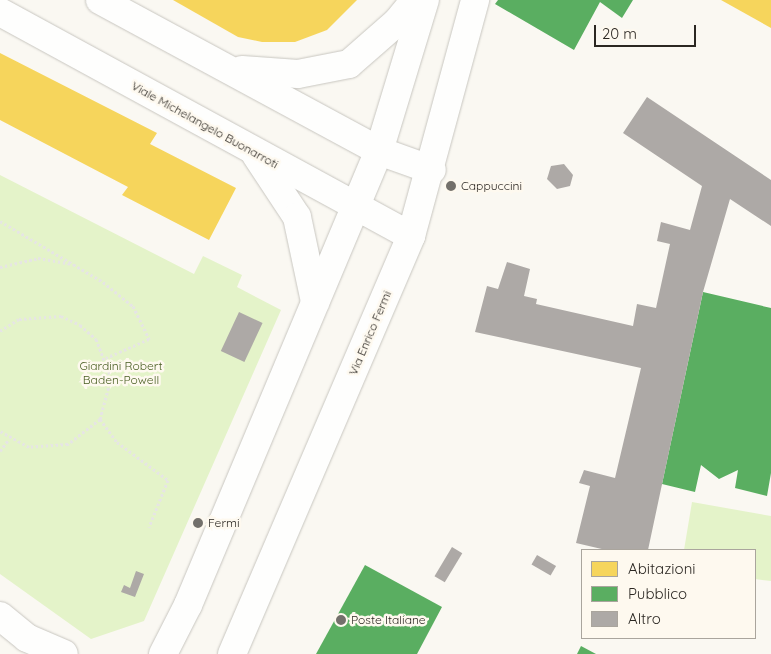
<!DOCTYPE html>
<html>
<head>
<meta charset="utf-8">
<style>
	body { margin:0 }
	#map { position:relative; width:771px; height:654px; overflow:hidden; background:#faf8f2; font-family:Quicksand,sans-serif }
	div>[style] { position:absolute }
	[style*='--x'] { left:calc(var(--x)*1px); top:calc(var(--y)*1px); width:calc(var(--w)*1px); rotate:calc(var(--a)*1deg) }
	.green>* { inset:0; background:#e4f3c9 }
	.homes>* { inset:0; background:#f6d55c }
	.public>* { inset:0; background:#5aae61 }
	.building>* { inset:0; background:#ada9a6; transform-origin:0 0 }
	.path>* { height:3px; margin-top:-1.5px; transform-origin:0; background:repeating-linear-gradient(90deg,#e6e5e4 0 2.5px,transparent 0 5px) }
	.roads { filter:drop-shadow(0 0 1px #c8c6c0) drop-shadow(0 0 1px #c8c6c0) }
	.minor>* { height:28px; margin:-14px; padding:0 14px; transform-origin:14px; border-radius:14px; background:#fefefd }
	.dots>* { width:14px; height:14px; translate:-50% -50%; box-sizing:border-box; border:2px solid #fef9ef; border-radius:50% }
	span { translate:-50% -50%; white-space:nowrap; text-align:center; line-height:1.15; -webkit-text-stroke:5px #fef9ef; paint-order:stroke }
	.street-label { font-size:12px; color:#2b2722 }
	.poi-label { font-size:12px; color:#2b2722 }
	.left { translate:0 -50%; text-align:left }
	.park-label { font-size:12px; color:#495e23 }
	.legend { position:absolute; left:581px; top:549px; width:175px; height:90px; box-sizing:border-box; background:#fef9ef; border:1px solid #aaa59d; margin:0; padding:6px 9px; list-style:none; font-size:15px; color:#2b2722 }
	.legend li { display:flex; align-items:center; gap:10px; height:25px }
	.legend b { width:25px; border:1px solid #aaa59d }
	.scale { position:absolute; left:594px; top:25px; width:102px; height:22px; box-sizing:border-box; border:2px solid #2b2722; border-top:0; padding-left:6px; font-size:15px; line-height:18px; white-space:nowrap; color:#2b2722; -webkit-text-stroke:4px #fef9ef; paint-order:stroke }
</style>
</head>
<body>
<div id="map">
	<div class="green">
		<i style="clip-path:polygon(0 175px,194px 274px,203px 256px,242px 275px,237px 287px,281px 310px,144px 621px,91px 639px,0 574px)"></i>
		<i style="clip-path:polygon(692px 502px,771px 516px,771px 581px,755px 579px,755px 550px,684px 550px)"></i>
	</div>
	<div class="homes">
		<i style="clip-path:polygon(173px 0,357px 0,327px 30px,295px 42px,262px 42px,238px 37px)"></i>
		<i style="clip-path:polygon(721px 0,771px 0,771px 28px)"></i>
		<i style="clip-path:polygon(0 53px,157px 133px,150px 144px,236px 188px,209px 240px,122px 195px,128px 187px,0 120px)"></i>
	</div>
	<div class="public">
		<i style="clip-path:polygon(498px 0,633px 0,622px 18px,600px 2px,574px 50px,495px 4px)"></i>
		<i style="clip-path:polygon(703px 292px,771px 308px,771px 473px,767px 496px,735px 488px,738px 470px,719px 479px,701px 465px,695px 492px,662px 484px)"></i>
		<i style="clip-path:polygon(365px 565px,442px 607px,417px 654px,316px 654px)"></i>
		<i style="clip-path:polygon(581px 646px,596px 654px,577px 654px)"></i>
	</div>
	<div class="building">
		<i style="clip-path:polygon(647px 97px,771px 180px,771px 226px,730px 199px,703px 292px,648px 550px,606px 550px,576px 543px,590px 486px,579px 483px,584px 470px,615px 478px,641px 368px,475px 332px,487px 286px,498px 289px,507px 262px,530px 269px,524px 296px,537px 299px,536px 304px,633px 326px,637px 304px,656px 308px,670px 244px,657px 241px,661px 222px,690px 230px,702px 186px,623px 133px)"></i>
		<i style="clip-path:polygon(564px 164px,573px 175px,570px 186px,557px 189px,547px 179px,551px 166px)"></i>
		<i style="left:239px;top:312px;width:26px;height:43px;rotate:25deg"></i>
		<i style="left:452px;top:547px;width:12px;height:34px;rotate:31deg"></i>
		<i style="left:537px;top:555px;width:22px;height:11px;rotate:30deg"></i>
		<i style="clip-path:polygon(136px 571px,144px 574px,135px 597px,121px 592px,124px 585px,130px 588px)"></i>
	</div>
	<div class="path">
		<i style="--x:0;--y:221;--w:120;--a:30.6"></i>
		<i style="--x:103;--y:282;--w:38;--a:39"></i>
		<i style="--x:133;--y:306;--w:37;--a:64"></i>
		<i style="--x:149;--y:339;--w:47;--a:156.2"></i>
		<i style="--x:0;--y:267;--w:39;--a:-13"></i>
		<i style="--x:38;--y:258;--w:35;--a:10"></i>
		<i style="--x:0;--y:331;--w:22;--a:-32"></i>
		<i style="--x:19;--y:319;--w:42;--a:-4.1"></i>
		<i style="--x:61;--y:316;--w:21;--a:25"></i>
		<i style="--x:80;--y:325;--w:21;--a:41"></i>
		<i style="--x:96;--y:339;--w:42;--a:69"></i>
		<i style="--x:111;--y:378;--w:42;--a:105"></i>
		<i style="--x:100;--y:419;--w:41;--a:142"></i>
		<i style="--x:68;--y:444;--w:39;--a:176"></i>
		<i style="--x:29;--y:447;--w:33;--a:-151"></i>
		<i style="--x:100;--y:419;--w:29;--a:54"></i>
		<i style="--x:117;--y:442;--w:64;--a:36.7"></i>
		<i style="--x:168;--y:480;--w:51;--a:112"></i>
		<i style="--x:0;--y:451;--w:15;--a:-53"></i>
	</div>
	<div class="roads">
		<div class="minor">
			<i style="--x:100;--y:0;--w:317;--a:28.4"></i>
			<i style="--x:379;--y:151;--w:56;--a:19.7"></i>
			<i style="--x:0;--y:12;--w:468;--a:28.6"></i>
			<i style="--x:242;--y:70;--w:56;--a:4.1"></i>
			<i style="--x:298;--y:74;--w:52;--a:-11.1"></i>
			<i style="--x:349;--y:64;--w:64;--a:-41.2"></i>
			<i style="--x:397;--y:22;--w:28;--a:-51"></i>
			<i style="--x:256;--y:155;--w:74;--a:56.5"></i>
			<i style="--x:297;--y:217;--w:87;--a:78"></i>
			<i style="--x:0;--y:616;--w:35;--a:39"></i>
			<i style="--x:27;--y:638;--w:40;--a:23.4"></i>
			<i style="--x:163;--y:654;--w:55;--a:-63"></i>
			<i style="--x:188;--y:605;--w:493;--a:-67.2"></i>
			<i style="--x:379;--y:151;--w:158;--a:-73.1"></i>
			<i style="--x:232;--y:654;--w:455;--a:-66.8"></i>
			<i style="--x:411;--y:236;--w:245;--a:-74.8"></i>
		</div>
	</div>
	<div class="dots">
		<i style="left:451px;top:186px;background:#73706b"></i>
		<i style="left:198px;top:523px;background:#73706b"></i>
		<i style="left:341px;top:620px;background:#73706b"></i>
	</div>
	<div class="street-label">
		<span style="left:205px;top:125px;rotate:29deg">Viale Michelangelo Buonarroti</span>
		<span style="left:370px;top:333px;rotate:-67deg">Via Enrico Fermi</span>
	</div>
	<div class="poi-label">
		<span class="left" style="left:461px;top:186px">Cappuccini</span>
		<span class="left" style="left:208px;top:523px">Fermi</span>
		<span class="left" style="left:351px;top:620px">Poste Italiane</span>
	</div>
	<div class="park-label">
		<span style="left:121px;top:373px">Giardini Robert<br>Baden-Powell</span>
	</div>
	<ul class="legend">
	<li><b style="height:14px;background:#f6d55c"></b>Abitazioni</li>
	<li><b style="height:14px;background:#5aae61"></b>Pubblico</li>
	<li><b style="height:14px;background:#ada9a6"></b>Altro</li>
	</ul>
	<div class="scale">20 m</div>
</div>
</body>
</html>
